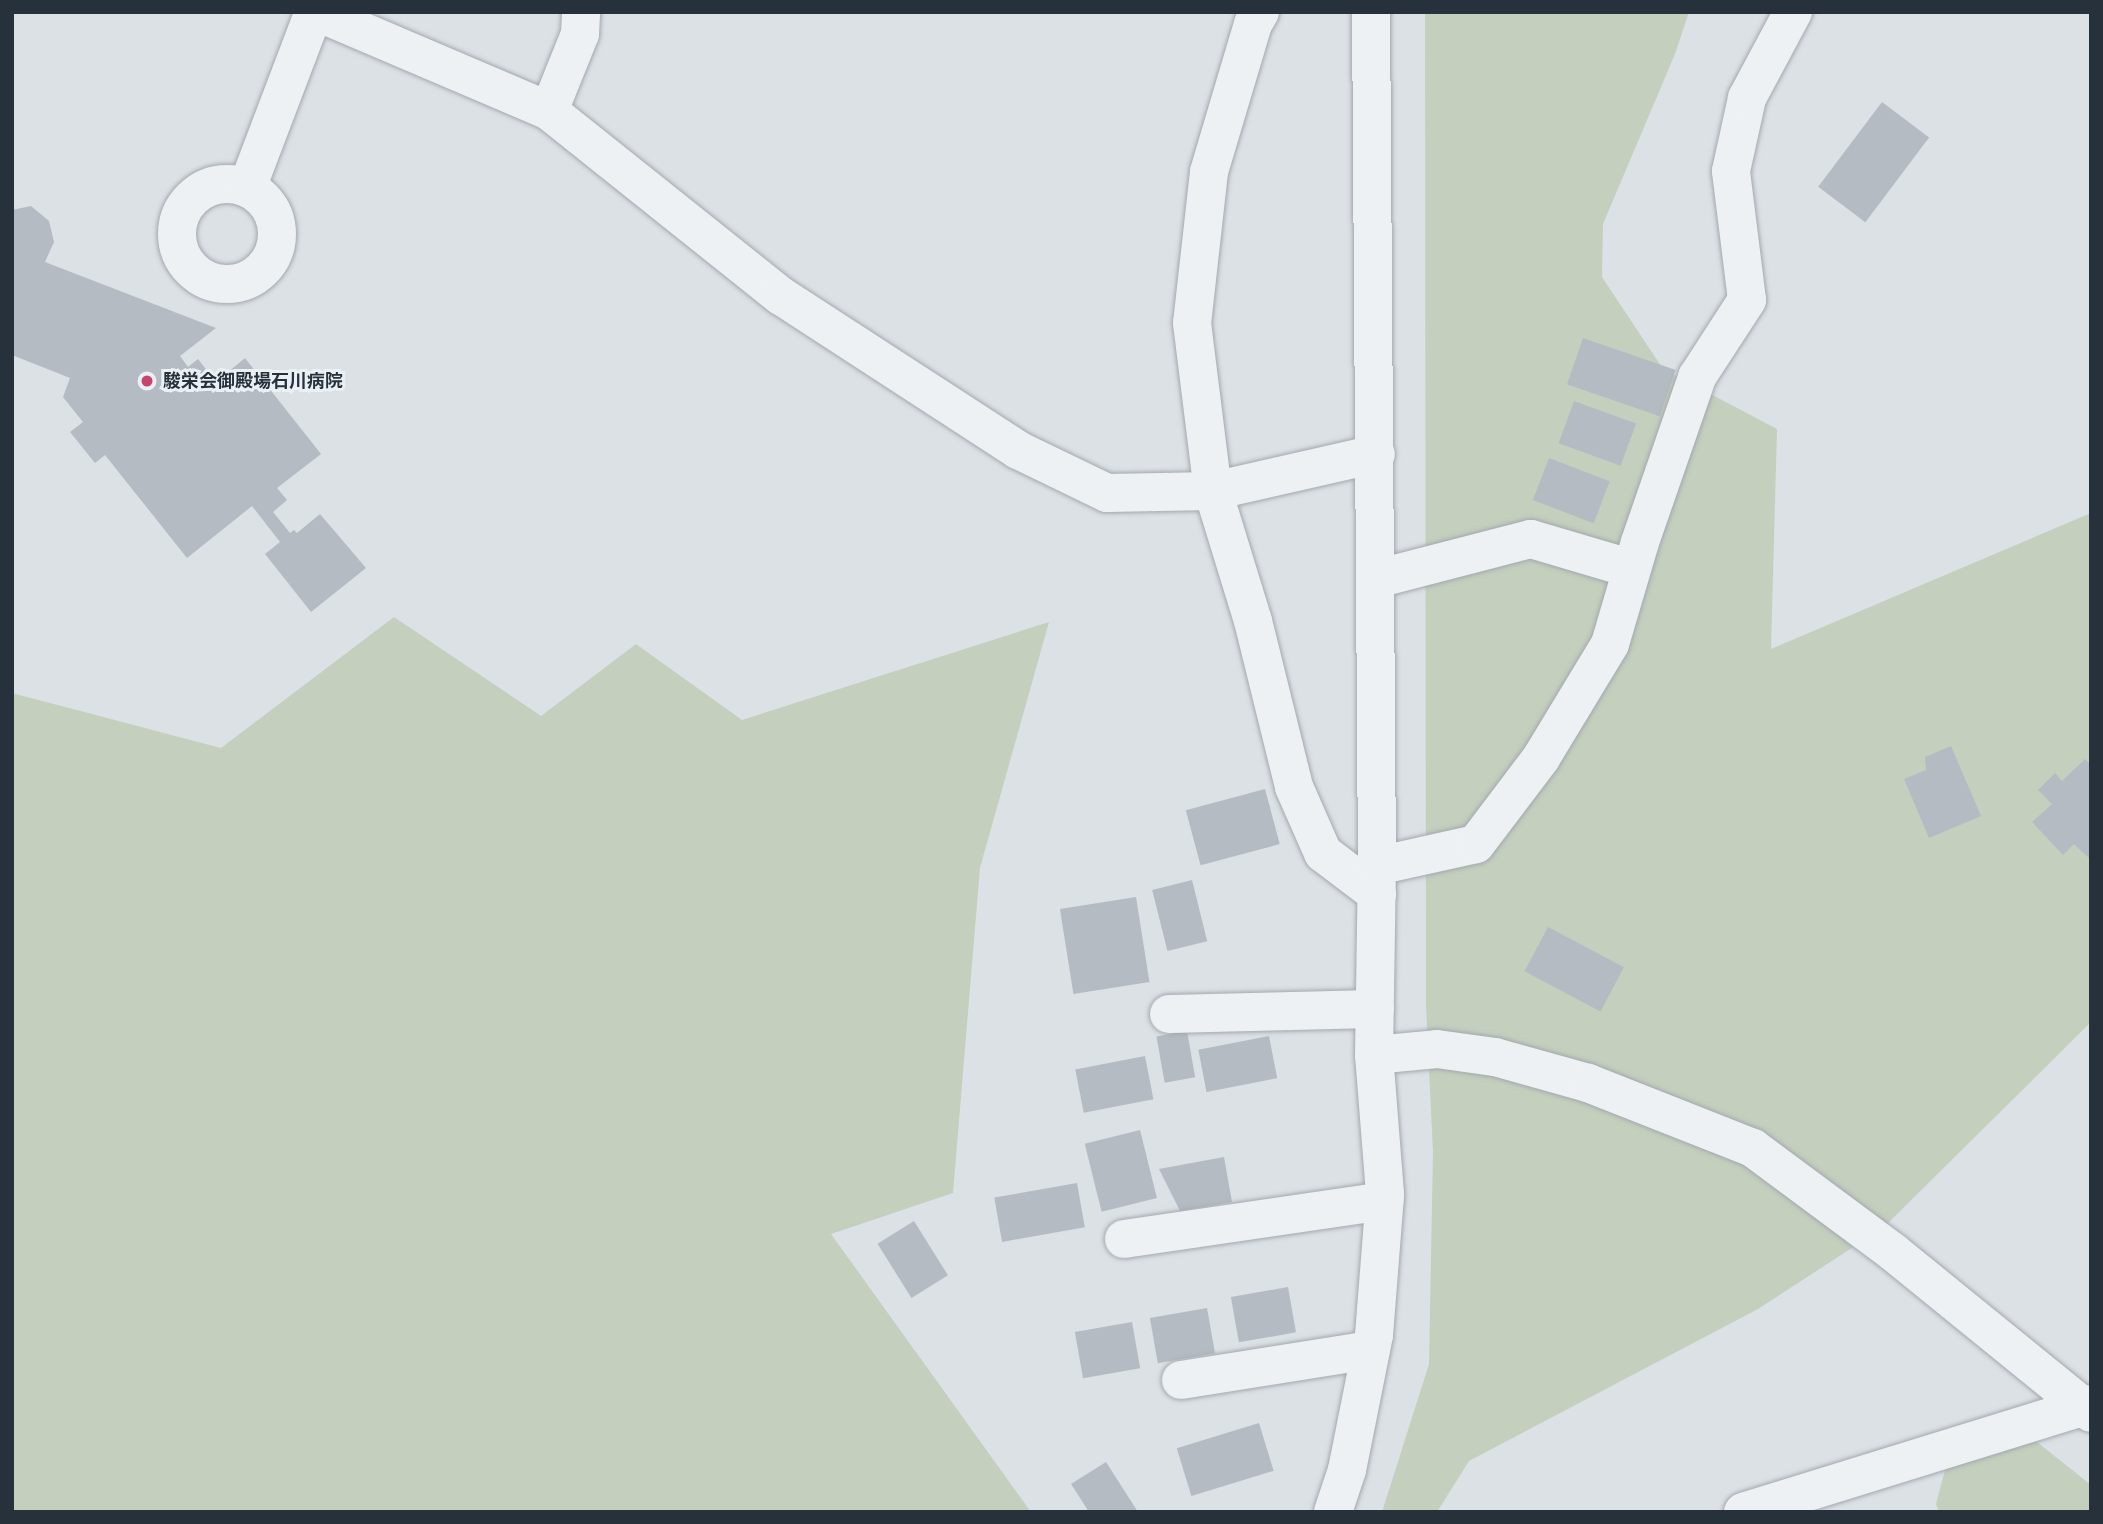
<!DOCTYPE html>
<html>
<head>
<meta charset="utf-8">
<style>
	body { margin:0 }
	#map { position:relative; width:2103px; height:1524px; overflow:hidden; background:#dce1e6; font-family:"Public Sans","Noto Sans JP",sans-serif }
	div>[style] { position:absolute }
	[style*='--x'] { left:calc(var(--x)*1px); top:calc(var(--y)*1px); width:calc(var(--w)*1px); rotate:calc(var(--a)*1deg) }
	.green>* { inset:0; background:#c5cfbd }
	.building>* { inset:0; background:#b4bbc2; transform-origin:0 0 }
	.roads { filter:drop-shadow(0 0 2px #a2a9af) drop-shadow(0 0 2px #a2a9af) }
	.minor>* { height:38px; margin:-19px; padding:0 19px; transform-origin:19px; border-radius:19px; background:#eef1f4 }
	.minor>.ring { margin:-19px; padding:0; box-sizing:content-box; background:none; border:38px solid #eef1f4; border-radius:50% }
	.dots>* { width:19px; height:19px; translate:-50% -50%; box-sizing:border-box; border:4px solid #ebf0f4; border-radius:50% }
	span { translate:-50% -50%; white-space:nowrap; text-align:center; line-height:1.15; -webkit-text-stroke:6px #ebf0f4; paint-order:stroke }
	.poi-label { font-size:18px; color:#26313b; font-weight:700 }
	.left { translate:0 -50%; text-align:left }
	.frame { position:absolute; inset:0; border:14px solid #26313b; pointer-events:none }
</style>
</head>
<body>
<div id="map">
	<div class="green">
		<i style="clip-path:polygon(1425px 12px,1689px 12px,1675px 54px,1603px 224px,1602px 277px,1663px 369px,1777px 429px,1771px 649px,2091px 513px,2091px 1022px,1884px 1227px,1758px 1309px,1469px 1461px,1437px 1512px,1382px 1512px,1429px 1364px,1433px 1152px,1426px 1006px)"></i>
		<i style="clip-path:polygon(394px 617px,541px 716px,636px 644px,742px 720px,1049px 622px,980px 868px,953px 1193px,831px 1234px,1031px 1512px,12px 1512px,12px 693px,221px 748px)"></i>
		<i style="clip-path:polygon(2018px 1427px,2091px 1485px,2091px 1512px,1939px 1512px,1936px 1504px,1947px 1462px)"></i>
	</div>
	<div class="building">
		<i style="left:1882px;top:102px;width:59px;height:106px;rotate:37deg"></i>
		<i style="clip-path:polygon(31px 206px,49px 221px,54px 242px,45px 262px,216px 328px,180px 356px,188px 367px,198px 359px,216px 382px,245px 358px,321px 454px,277px 488px,287px 500px,273px 512px,290px 533px,294px 530px,297px 533px,320px 514px,366px 568px,311px 612px,265px 554px,280px 542px,252px 506px,187px 558px,105px 455px,95px 463px,70px 432px,83px 422px,63px 397px,70px 378px,12px 355px,12px 210px)"></i>
		<i style="left:1583px;top:338px;width:98px;height:49px;rotate:19deg"></i>
		<i style="left:1574px;top:401px;width:66px;height:45px;rotate:20deg"></i>
		<i style="left:1549px;top:458px;width:65px;height:45px;rotate:21deg"></i>
		<i style="clip-path:polygon(1951px 746px,1981px 816px,1929px 838px,1904px 779px,1926px 770px,1925px 757px)"></i>
		<i style="clip-path:polygon(2085px 759px,2091px 765px,2091px 860px,2074px 844px,2063px 855px,2032px 822px,2052px 804px,2038px 790px,2055px 773px,2062px 781px)"></i>
		<i style="left:1265px;top:789px;width:57px;height:82px;rotate:75deg"></i>
		<i style="left:1192px;top:880px;width:63px;height:41px;rotate:76deg"></i>
		<i style="left:1136px;top:897px;width:86px;height:77px;rotate:81deg"></i>
		<i style="left:1548px;top:927px;width:86px;height:50px;rotate:28deg"></i>
		<i style="left:1187px;top:1031px;width:47px;height:31px;rotate:80deg"></i>
		<i style="left:1269px;top:1036px;width:43px;height:72px;rotate:79deg"></i>
		<i style="left:1145px;top:1056px;width:44px;height:71px;rotate:79deg"></i>
		<i style="left:1140px;top:1130px;width:70px;height:57px;rotate:76deg"></i>
		<i style="clip-path:polygon(1224px 1157px,1232px 1202px,1180px 1211px,1159px 1169px)"></i>
		<i style="left:1077px;top:1183px;width:45px;height:84px;rotate:80deg"></i>
		<i style="left:914px;top:1221px;width:64px;height:43px;rotate:58deg"></i>
		<i style="left:1288px;top:1287px;width:46px;height:58px;rotate:80deg"></i>
		<i style="left:1207px;top:1308px;width:46px;height:58px;rotate:80deg"></i>
		<i style="left:1132px;top:1322px;width:47px;height:58px;rotate:80deg"></i>
		<i style="left:1259px;top:1423px;width:50px;height:86px;rotate:73deg"></i>
		<i style="clip-path:polygon(1106px 1462px,1138px 1512px,1089px 1512px,1071px 1484px)"></i>
	</div>
	<div class="roads">
		<div class="minor">
			<i style="--x:317;--y:12;--w:252;--a:23.1"></i>
			<i style="--x:549;--y:111;--w:297;--a:38.6"></i>
			<i style="--x:781;--y:296;--w:283;--a:33"></i>
			<i style="--x:1018;--y:450;--w:99;--a:25.8"></i>
			<i style="--x:1107;--y:493;--w:106;--a:-1.1"></i>
			<i style="--x:1213;--y:491;--w:167;--a:-12.8"></i>
			<i style="--x:1260;--y:12;--w:14;--a:120"></i>
			<i style="--x:1253;--y:24;--w:154;--a:106.6"></i>
			<i style="--x:1209;--y:172;--w:152;--a:96.4"></i>
			<i style="--x:1192;--y:323;--w:169;--a:82.9"></i>
			<i style="--x:1213;--y:491;--w:136;--a:72.9"></i>
			<i style="--x:1253;--y:621;--w:171;--a:76.1"></i>
			<i style="--x:1294;--y:787;--w:72;--a:66.3"></i>
			<i style="--x:1323;--y:853;--w:68;--a:37.2"></i>
			<i style="--x:549;--y:111;--w:83;--a:-68.1"></i>
			<i style="--x:580;--y:34;--w:22;--a:-87"></i>
			<i class="ring" style="left:177px;top:184px;width:62px;height:62px"></i>
			<i style="--x:247;--y:188;--w:188;--a:-69.2"></i>
			<i style="--x:1376;--y:579;--w:160;--a:-14.5"></i>
			<i style="--x:1531;--y:539;--w:105;--a:16.5"></i>
			<i style="--x:1377;--y:866;--w:101;--a:-12.5"></i>
			<i style="--x:1476;--y:844;--w:108;--a:-52.9"></i>
			<i style="--x:1541;--y:758;--w:133;--a:-58.8"></i>
			<i style="--x:1610;--y:644;--w:106;--a:-73.6"></i>
			<i style="--x:1640;--y:542;--w:175;--a:-70.9"></i>
			<i style="--x:1697;--y:377;--w:92;--a:-57"></i>
			<i style="--x:1747;--y:300;--w:130;--a:-97.1"></i>
			<i style="--x:1731;--y:171;--w:75;--a:-77.6"></i>
			<i style="--x:1747;--y:98;--w:98;--a:-61.9"></i>
			<i style="--x:1169;--y:1014;--w:206;--a:-1.4"></i>
			<i style="--x:1374;--y:1055;--w:63;--a:-5.4"></i>
			<i style="--x:1437;--y:1049;--w:59;--a:7.9"></i>
			<i style="--x:1495;--y:1057;--w:97;--a:15.6"></i>
			<i style="--x:1588;--y:1083;--w:177;--a:21.5"></i>
			<i style="--x:1753;--y:1148;--w:174;--a:36.6"></i>
			<i style="--x:1893;--y:1252;--w:255;--a:39.1"></i>
			<i style="--x:1124;--y:1239;--w:263;--a:-8.3"></i>
			<i style="--x:1181;--y:1380;--w:192;--a:-9"></i>
			<i style="--x:1333;--y:1512;--w:44;--a:-71.6"></i>
			<i style="--x:1347;--y:1470;--w:138;--a:-78.7"></i>
			<i style="--x:1374;--y:1335;--w:141;--a:-85.5"></i>
			<i style="--x:1385;--y:1194;--w:139;--a:-94.5"></i>
			<i style="--x:1374;--y:1055;--w:189;--a:-89.1"></i>
			<i style="--x:1377;--y:866;--w:854;--a:-90.4"></i>
			<i style="--x:1743;--y:1512;--w:364;--a:-17.2"></i>
		</div>
	</div>
	<div class="dots">
		<i style="left:147px;top:381px;background:#c8446c"></i>
	</div>
	<div class="poi-label">
		<span class="left" style="left:163px;top:381px">駿栄会御殿場石川病院</span>
	</div>
	<div class="frame"></div>
</div>
</body>
</html>
